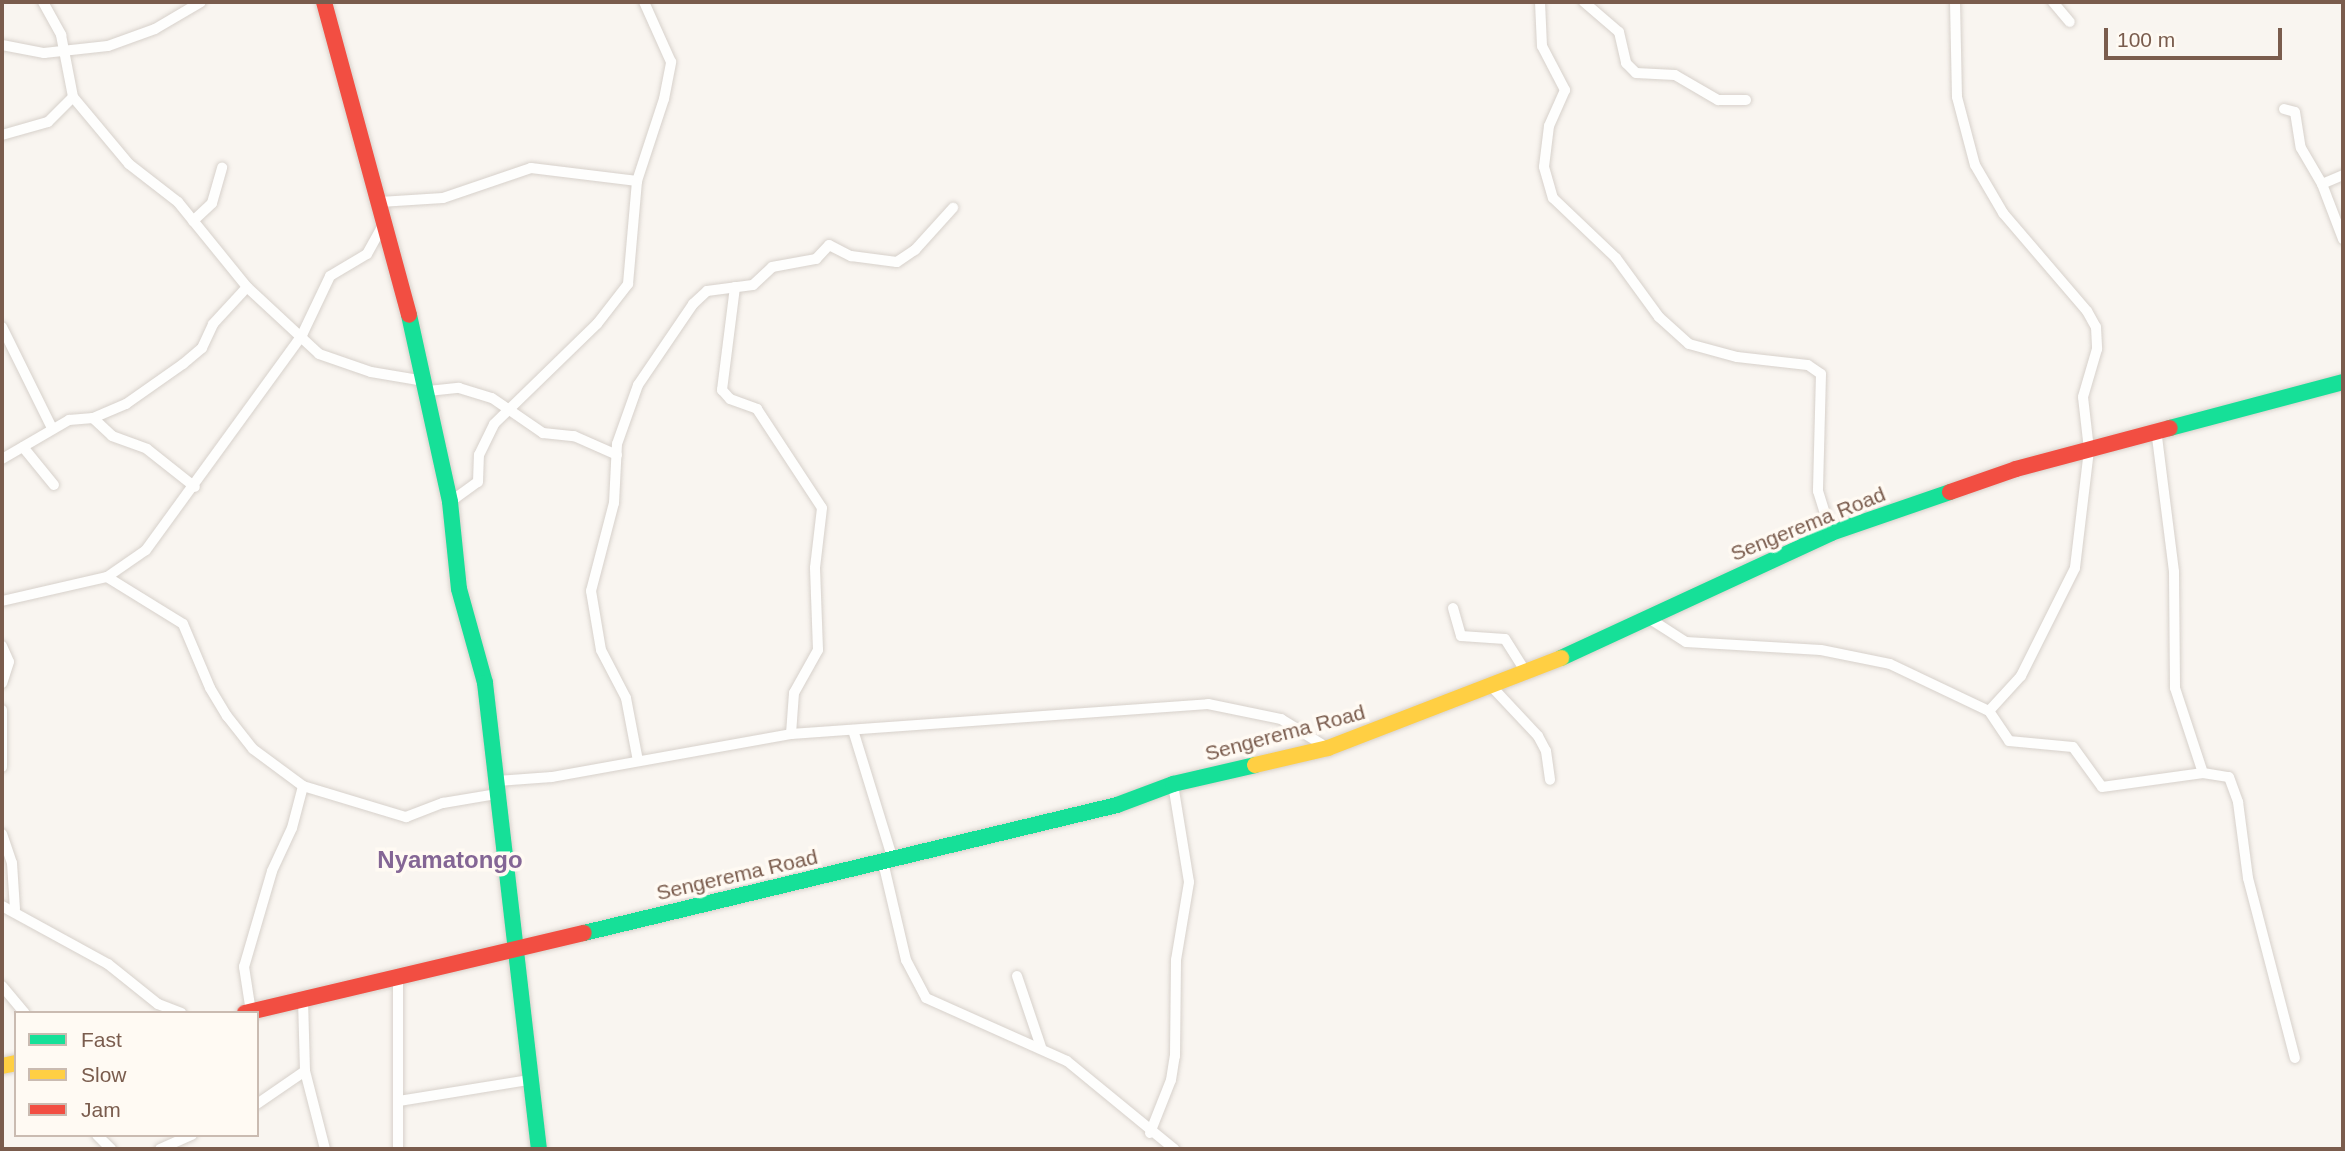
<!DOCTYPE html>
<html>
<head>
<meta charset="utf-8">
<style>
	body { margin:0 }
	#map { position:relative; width:2345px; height:1151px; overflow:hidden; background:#f9f5f0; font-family:Arial,sans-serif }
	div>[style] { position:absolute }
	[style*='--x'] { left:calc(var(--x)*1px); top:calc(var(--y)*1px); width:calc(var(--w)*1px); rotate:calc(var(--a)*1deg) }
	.roads { filter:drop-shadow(0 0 2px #d7d1cb) drop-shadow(0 0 2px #d7d1cb) }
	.street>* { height:10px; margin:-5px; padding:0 5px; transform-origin:5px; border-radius:5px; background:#fefefd }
	.fast>* { height:16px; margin:-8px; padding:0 8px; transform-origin:8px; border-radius:8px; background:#16e098 }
	.slow>* { height:16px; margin:-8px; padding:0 8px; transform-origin:8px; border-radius:8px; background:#ffcf43 }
	.jam>* { height:16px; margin:-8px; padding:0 8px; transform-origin:8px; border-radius:8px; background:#f24e42 }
	span { translate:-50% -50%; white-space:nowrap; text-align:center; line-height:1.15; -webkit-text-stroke:7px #fffaf3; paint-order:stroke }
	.street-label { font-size:21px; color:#7a5c4d }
	.quarter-label { font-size:24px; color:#846695; font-weight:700 }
	.frame { position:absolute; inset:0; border:4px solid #7a5c4d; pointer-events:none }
	.legend { position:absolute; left:14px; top:1011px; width:245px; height:126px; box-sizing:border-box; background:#fffaf3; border:2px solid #cabbb1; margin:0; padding:9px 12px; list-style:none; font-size:21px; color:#7a5c4d }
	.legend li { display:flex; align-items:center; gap:14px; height:35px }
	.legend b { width:35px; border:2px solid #cabbb1 }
	.scale { position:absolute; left:2104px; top:28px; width:178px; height:32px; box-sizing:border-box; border:4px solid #7a5c4d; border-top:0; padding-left:9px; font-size:21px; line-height:24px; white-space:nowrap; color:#7a5c4d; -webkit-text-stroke:5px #fffaf3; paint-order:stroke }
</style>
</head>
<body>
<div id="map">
	<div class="roads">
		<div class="street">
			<i style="--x:43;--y:2;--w:38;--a:61"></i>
			<i style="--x:61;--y:35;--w:63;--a:79"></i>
			<i style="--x:73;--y:97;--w:87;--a:50.1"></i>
			<i style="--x:129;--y:164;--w:62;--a:37.8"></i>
			<i style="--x:178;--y:202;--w:109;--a:50.9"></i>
			<i style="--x:247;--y:287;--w:98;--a:42.9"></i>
			<i style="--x:319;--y:354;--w:55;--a:19.1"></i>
			<i style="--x:371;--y:372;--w:54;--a:9.6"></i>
			<i style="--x:1540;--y:2;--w:44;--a:87.4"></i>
			<i style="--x:1542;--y:46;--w:50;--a:62.4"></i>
			<i style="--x:1565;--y:90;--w:39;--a:114"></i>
			<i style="--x:1549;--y:126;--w:41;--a:97"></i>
			<i style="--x:1544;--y:167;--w:32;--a:74"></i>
			<i style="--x:1553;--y:198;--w:87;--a:43.6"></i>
			<i style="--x:1616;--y:258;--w:73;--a:53.9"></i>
			<i style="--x:1659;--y:317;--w:40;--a:42"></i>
			<i style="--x:1689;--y:344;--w:50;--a:15.2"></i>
			<i style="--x:1737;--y:357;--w:71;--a:6.4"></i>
			<i style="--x:1808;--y:365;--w:16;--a:35"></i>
			<i style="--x:1821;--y:374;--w:117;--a:91.5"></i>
			<i style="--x:1818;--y:491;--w:44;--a:72.8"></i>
			<i style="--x:1584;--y:2;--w:46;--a:40.6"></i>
			<i style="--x:1619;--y:32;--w:32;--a:77"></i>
			<i style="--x:1626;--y:63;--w:14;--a:45"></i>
			<i style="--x:1636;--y:73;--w:39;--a:3"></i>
			<i style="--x:1675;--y:75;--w:50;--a:30.2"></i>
			<i style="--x:1718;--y:100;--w:28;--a:0"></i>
			<i style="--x:1955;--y:2;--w:95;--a:88.8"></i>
			<i style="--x:1957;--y:97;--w:70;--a:75.2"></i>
			<i style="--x:1975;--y:165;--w:56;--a:59.7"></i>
			<i style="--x:2003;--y:213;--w:129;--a:49.4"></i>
			<i style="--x:2087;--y:311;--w:18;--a:61"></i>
			<i style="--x:2096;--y:327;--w:22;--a:87"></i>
			<i style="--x:2097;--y:349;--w:50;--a:106.3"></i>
			<i style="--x:2083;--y:397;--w:53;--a:83.5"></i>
			<i style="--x:2089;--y:450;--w:119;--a:96.8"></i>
			<i style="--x:2075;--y:568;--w:121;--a:116.6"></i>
			<i style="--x:2021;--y:676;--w:47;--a:132.4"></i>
			<i style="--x:2053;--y:2;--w:26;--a:50"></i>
			<i style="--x:2;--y:45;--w:43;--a:10.8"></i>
			<i style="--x:44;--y:53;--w:64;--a:-6.2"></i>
			<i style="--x:108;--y:46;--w:50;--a:-19.9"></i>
			<i style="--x:155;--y:29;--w:53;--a:-30.4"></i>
			<i style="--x:2284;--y:109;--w:11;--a:15"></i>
			<i style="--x:2295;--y:112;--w:36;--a:81"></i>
			<i style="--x:2301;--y:148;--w:42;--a:59.7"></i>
			<i style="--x:2322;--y:184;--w:59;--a:69.1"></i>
			<i style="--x:2;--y:135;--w:48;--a:-15.8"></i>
			<i style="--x:48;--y:122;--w:35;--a:-45"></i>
			<i style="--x:2322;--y:184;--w:23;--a:-23"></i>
			<i style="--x:380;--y:202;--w:63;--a:-3.6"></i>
			<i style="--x:443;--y:198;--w:93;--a:-18.8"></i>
			<i style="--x:531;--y:168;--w:107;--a:7"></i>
			<i style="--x:193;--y:221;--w:26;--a:-43"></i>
			<i style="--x:212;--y:203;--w:37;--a:-74"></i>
			<i style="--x:735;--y:287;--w:104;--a:97.2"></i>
			<i style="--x:722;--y:390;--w:12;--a:48"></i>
			<i style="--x:730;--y:399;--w:29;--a:20"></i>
			<i style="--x:757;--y:409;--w:118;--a:56.7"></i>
			<i style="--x:822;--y:508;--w:60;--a:96.7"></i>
			<i style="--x:815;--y:568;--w:82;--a:87.9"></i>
			<i style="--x:818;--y:650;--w:49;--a:119.2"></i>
			<i style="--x:794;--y:693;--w:41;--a:94.2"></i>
			<i style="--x:2;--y:327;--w:113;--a:63.7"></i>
			<i style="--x:428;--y:391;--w:31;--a:-6"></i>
			<i style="--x:459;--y:388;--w:34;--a:17"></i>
			<i style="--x:492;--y:398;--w:62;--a:34.5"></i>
			<i style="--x:543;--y:433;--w:31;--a:6"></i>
			<i style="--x:574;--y:436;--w:47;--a:23.8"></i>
			<i style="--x:93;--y:418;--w:26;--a:43"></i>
			<i style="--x:112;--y:436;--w:37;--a:20"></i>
			<i style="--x:147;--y:449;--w:61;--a:38.4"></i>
			<i style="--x:2156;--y:429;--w:144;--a:82.8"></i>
			<i style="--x:2174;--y:572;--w:116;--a:89.5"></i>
			<i style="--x:2175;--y:688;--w:89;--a:71.8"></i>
			<i style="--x:23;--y:447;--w:49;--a:50.8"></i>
			<i style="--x:2;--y:459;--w:78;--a:-30.2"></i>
			<i style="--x:69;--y:420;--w:24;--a:-5"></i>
			<i style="--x:93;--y:418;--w:36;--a:-23"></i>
			<i style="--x:126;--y:404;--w:70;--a:-35.1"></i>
			<i style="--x:183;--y:364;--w:25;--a:-40"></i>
			<i style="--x:202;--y:348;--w:26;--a:-65"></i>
			<i style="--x:213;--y:324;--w:50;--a:-47.4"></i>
			<i style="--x:450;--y:502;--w:34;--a:-36"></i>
			<i style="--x:478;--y:482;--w:27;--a:-88"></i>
			<i style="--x:479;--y:455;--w:34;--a:-64"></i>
			<i style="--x:494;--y:424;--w:144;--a:-44.2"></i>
			<i style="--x:597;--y:324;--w:51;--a:-52.2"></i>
			<i style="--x:628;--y:284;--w:103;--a:-85"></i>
			<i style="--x:637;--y:181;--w:86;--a:-71.8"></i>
			<i style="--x:664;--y:99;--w:38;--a:-79"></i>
			<i style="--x:671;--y:62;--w:66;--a:-114.2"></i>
			<i style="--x:107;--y:577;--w:89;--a:31.7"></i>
			<i style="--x:183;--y:624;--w:69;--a:67.1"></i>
			<i style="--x:210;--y:688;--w:33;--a:59"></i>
			<i style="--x:227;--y:716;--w:42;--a:51.8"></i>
			<i style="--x:253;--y:749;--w:62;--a:36.5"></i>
			<i style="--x:303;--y:786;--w:108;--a:16.8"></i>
			<i style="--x:406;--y:817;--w:40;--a:-21"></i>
			<i style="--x:443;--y:803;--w:55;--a:-9.5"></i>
			<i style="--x:2;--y:601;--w:108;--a:-12.9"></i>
			<i style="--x:107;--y:577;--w:47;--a:-34.7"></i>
			<i style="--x:146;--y:550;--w:266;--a:-54"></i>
			<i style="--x:302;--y:335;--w:65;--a:-64.6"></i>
			<i style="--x:330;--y:276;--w:43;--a:-30.7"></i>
			<i style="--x:367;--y:254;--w:33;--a:-61"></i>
			<i style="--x:1453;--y:608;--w:29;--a:74"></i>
			<i style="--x:1461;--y:636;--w:44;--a:3.9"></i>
			<i style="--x:1505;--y:639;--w:41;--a:57.8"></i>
			<i style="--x:1647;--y:617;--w:46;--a:32.7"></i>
			<i style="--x:1686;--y:642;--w:135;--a:3.4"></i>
			<i style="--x:1821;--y:650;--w:70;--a:11.5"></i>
			<i style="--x:1890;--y:664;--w:110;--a:25.4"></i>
			<i style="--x:1989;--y:711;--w:36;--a:56"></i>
			<i style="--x:2009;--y:741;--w:64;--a:5.4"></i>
			<i style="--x:2073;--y:747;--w:49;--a:54.1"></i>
			<i style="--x:2102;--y:787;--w:102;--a:-7.9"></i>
			<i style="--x:2203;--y:773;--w:26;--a:9"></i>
			<i style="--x:2229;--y:777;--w:27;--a:70"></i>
			<i style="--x:2238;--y:802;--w:77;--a:82.5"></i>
			<i style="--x:2248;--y:878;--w:186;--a:75.4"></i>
			<i style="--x:2;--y:646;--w:17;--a:66"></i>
			<i style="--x:9;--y:662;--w:22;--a:108"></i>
			<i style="--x:1493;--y:688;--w:66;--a:46.8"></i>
			<i style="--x:1538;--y:736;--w:17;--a:62"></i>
			<i style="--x:1546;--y:751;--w:29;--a:82"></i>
			<i style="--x:2;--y:710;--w:57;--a:90"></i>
			<i style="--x:853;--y:730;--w:136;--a:72.9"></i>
			<i style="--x:638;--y:761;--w:64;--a:-100.8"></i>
			<i style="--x:626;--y:698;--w:54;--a:-117.5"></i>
			<i style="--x:601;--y:650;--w:60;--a:-99.6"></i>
			<i style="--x:591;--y:591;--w:91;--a:-75.4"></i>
			<i style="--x:614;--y:503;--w:59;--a:-87.1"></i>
			<i style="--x:617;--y:444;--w:63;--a:-70.4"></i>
			<i style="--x:638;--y:385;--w:98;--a:-55.8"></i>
			<i style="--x:693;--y:304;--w:19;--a:-43"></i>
			<i style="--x:707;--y:291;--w:46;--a:-7.4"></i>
			<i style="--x:753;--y:285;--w:26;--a:-43"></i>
			<i style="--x:772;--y:267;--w:45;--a:-10.3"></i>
			<i style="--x:816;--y:259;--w:19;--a:-47"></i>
			<i style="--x:829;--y:245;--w:25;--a:27"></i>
			<i style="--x:851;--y:256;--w:46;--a:7.4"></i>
			<i style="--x:897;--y:262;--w:22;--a:-34"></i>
			<i style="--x:915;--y:250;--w:57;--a:-47.9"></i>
			<i style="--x:497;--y:781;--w:55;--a:-4.2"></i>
			<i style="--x:552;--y:777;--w:243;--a:-10.2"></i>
			<i style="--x:791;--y:734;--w:418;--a:-4.1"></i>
			<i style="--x:1208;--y:704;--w:75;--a:11.6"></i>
			<i style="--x:1281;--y:719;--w:55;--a:31.7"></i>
			<i style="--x:2;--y:834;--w:31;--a:71"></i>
			<i style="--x:12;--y:863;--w:46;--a:86.3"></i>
			<i style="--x:883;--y:862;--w:101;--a:76.8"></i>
			<i style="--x:906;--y:960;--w:43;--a:62.2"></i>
			<i style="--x:926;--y:998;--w:154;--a:24.1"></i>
			<i style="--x:1067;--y:1061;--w:139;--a:39.4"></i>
			<i style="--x:2;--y:906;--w:121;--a:28.7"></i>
			<i style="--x:108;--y:964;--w:64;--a:38.7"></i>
			<i style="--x:158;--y:1004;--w:25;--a:21"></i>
			<i style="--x:398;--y:976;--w:173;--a:90"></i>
			<i style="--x:1017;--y:976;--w:75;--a:71.3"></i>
			<i style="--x:2;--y:986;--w:35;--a:50"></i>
			<i style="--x:303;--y:999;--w:72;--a:88.4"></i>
			<i style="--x:305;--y:1071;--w:81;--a:75.6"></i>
			<i style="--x:251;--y:1012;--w:46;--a:-98.8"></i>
			<i style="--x:244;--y:967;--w:100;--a:-73.7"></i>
			<i style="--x:272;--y:871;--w:47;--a:-65.1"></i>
			<i style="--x:292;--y:828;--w:43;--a:-75.3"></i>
			<i style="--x:399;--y:1101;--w:132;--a:-9.2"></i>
			<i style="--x:257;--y:1104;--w:58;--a:-34.5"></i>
			<i style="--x:1150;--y:1133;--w:57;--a:-68.4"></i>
			<i style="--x:1171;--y:1080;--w:24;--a:-81"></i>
			<i style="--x:1175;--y:1056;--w:96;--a:-89.4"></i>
			<i style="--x:1176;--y:960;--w:79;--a:-80.5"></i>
			<i style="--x:1189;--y:882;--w:99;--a:-99.3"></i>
			<i style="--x:97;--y:1135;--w:20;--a:45"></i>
			<i style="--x:160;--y:1149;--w:35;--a:-24"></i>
		</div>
		<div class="fast">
			<i style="--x:409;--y:315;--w:191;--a:77.6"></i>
			<i style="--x:450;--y:502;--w:87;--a:84.1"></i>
			<i style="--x:459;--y:589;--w:98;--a:74.5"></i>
			<i style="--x:485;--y:683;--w:469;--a:83.4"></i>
			<i style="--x:2170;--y:428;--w:179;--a:-14.9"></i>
			<i style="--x:1561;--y:658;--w:298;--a:-24.8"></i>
			<i style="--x:1831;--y:533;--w:126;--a:-19"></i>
			<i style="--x:584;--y:933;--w:548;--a:-13.5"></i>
			<i style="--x:1117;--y:805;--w:60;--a:-20.6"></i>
			<i style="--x:1173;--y:784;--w:84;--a:-13"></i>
		</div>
		<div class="slow">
			<i style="--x:1255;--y:765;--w:75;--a:-13.1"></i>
			<i style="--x:1328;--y:748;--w:250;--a:-21.1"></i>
			<i style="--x:2;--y:1066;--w:14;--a:-12"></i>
		</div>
		<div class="jam">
			<i style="--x:324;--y:2;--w:324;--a:74.8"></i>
			<i style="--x:1950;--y:492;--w:70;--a:-19.2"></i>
			<i style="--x:2016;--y:469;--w:159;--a:-14.9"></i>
			<i style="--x:245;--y:1013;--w:348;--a:-13.3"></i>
		</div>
	</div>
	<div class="street-label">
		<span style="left:1808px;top:524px;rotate:-22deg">Sengerema Road</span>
		<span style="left:1285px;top:733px;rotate:-15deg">Sengerema Road</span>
		<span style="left:737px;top:875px;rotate:-13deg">Sengerema Road</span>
	</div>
	<div class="quarter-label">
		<span style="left:450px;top:860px">Nyamatongo</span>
	</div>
	<div class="frame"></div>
	<ul class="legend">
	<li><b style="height:9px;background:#16e098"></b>Fast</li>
	<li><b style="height:9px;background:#ffcf43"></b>Slow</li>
	<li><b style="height:9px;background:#f24e42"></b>Jam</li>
	</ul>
	<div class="scale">100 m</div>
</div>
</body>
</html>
